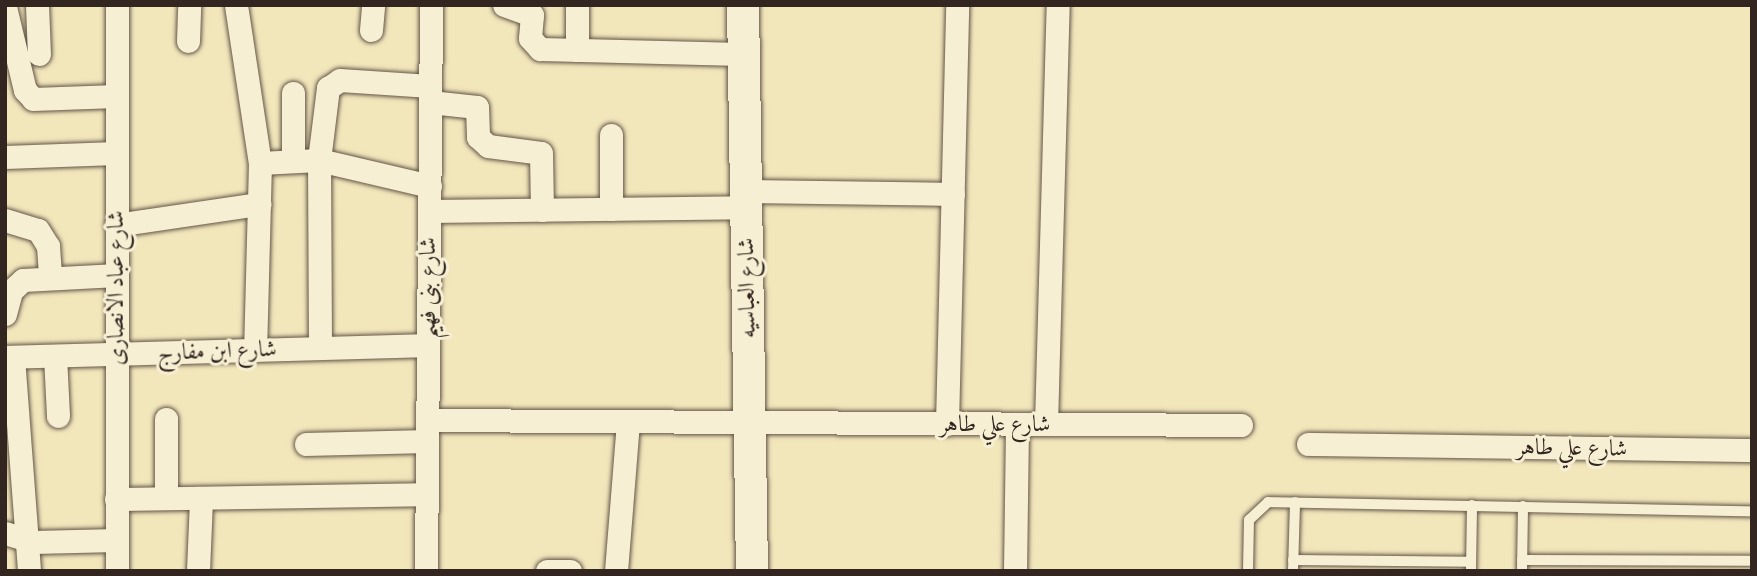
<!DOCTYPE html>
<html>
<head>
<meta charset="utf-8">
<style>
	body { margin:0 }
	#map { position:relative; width:1757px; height:576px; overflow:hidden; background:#f2e6bb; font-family:"IM FELL French Canon",Amiri,serif }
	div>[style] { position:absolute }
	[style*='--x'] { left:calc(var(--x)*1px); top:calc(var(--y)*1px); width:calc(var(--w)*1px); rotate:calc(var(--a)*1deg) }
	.roads { filter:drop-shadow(0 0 2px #635648) drop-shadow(0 0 2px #635648) }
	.service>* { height:10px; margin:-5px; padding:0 5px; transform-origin:5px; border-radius:5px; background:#f7efd3 }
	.minor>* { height:23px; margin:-11.5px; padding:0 11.5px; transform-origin:11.5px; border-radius:11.5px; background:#f7efd3 }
	.secondary>* { height:32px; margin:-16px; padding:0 16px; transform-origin:16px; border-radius:16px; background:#f7efd3 }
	span { translate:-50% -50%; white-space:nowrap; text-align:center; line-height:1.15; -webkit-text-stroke:6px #f7efd3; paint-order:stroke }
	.street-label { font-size:23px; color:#332621 }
	.frame { position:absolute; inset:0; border:7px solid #332621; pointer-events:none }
</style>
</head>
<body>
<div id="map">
	<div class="roads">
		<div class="service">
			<i style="--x:1293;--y:560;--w:178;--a:0.6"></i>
			<i style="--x:1522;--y:560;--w:230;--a:0.2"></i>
			<i style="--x:1248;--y:571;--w:51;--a:-88.9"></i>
			<i style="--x:1249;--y:520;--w:26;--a:-43"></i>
			<i style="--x:1268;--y:502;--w:484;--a:1.1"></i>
			<i style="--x:1293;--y:571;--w:69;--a:-88.3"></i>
			<i style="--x:1471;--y:571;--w:66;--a:-89.1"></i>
			<i style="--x:1522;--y:571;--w:65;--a:-89.1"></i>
		</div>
		<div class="minor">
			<i style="--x:37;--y:5;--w:49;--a:87.7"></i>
			<i style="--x:236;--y:5;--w:160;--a:81.4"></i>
			<i style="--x:260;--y:163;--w:187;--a:91.5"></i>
			<i style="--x:504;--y:5;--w:30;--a:20"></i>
			<i style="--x:532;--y:15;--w:23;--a:95"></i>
			<i style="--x:530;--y:38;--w:15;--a:48"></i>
			<i style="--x:540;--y:49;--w:202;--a:1.4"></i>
			<i style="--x:5;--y:7;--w:85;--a:76.5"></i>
			<i style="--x:25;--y:90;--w:12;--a:48"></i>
			<i style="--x:33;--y:99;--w:83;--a:-2.1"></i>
			<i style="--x:371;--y:30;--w:25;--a:-85"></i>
			<i style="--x:188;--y:41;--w:36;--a:-88"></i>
			<i style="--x:577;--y:50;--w:45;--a:-90"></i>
			<i style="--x:430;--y:102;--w:47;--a:6.1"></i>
			<i style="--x:477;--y:107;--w:30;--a:88"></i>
			<i style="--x:478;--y:137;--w:13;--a:42"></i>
			<i style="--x:488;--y:146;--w:53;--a:7.5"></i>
			<i style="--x:541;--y:153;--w:57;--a:89"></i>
			<i style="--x:5;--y:157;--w:111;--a:-2.1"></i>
			<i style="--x:293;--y:160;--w:67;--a:-90"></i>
			<i style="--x:260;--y:163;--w:59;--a:-2.9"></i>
			<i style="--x:319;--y:160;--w:114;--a:13.2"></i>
			<i style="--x:746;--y:191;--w:207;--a:0.8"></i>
			<i style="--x:611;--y:209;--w:74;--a:-90"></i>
			<i style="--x:429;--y:211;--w:317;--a:-0.7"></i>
			<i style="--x:5;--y:220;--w:34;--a:17"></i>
			<i style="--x:38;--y:230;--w:19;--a:58"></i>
			<i style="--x:48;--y:246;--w:29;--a:86"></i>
			<i style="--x:116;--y:225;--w:145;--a:-8.4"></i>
			<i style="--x:5;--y:314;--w:24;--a:-75"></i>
			<i style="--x:11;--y:291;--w:16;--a:-43"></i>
			<i style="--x:23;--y:280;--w:94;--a:-3"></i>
			<i style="--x:320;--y:348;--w:188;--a:-90.3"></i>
			<i style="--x:319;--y:160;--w:73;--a:-82.9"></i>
			<i style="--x:328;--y:88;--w:14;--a:-34"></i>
			<i style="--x:340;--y:80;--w:90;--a:3.8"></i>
			<i style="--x:55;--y:356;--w:60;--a:87.1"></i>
			<i style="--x:5;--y:357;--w:423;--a:-1.6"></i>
			<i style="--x:13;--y:357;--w:215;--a:85.7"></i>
			<i style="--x:427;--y:420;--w:814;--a:0.35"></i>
			<i style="--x:947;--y:424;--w:419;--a:-88.6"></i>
			<i style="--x:1046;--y:424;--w:419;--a:-88.4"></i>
			<i style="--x:306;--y:444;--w:121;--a:-1.4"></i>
			<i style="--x:1308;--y:444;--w:444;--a:0.8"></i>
			<i style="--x:166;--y:498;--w:79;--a:-90"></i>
			<i style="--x:116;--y:499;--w:311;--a:-0.9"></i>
			<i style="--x:5;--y:533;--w:30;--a:17"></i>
			<i style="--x:34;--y:542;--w:82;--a:-1.4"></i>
			<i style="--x:117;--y:571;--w:566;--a:-90"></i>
			<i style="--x:198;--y:571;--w:73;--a:-87.6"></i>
			<i style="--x:426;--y:571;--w:566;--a:-89.49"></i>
			<i style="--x:547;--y:571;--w:23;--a:0"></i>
			<i style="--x:616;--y:571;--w:149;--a:-85.4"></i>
			<i style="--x:1015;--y:571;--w:147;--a:-89.2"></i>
		</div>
		<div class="secondary">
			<i style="--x:743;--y:5;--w:566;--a:89.09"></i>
		</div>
	</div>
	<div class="street-label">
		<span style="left:116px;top:288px;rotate:-90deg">شارع عباد الانصارى</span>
		<span style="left:428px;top:288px;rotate:-90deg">شارع بنى فهيم</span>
		<span style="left:747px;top:288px;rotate:-91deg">شارع العباسيه</span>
		<span style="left:217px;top:351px;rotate:-2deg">شارع ابن مفارج</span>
		<span style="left:995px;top:424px">شارع علي طاهر</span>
		<span style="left:1572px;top:448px;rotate:1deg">شارع علي طاهر</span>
	</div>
	<div class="frame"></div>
</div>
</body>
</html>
